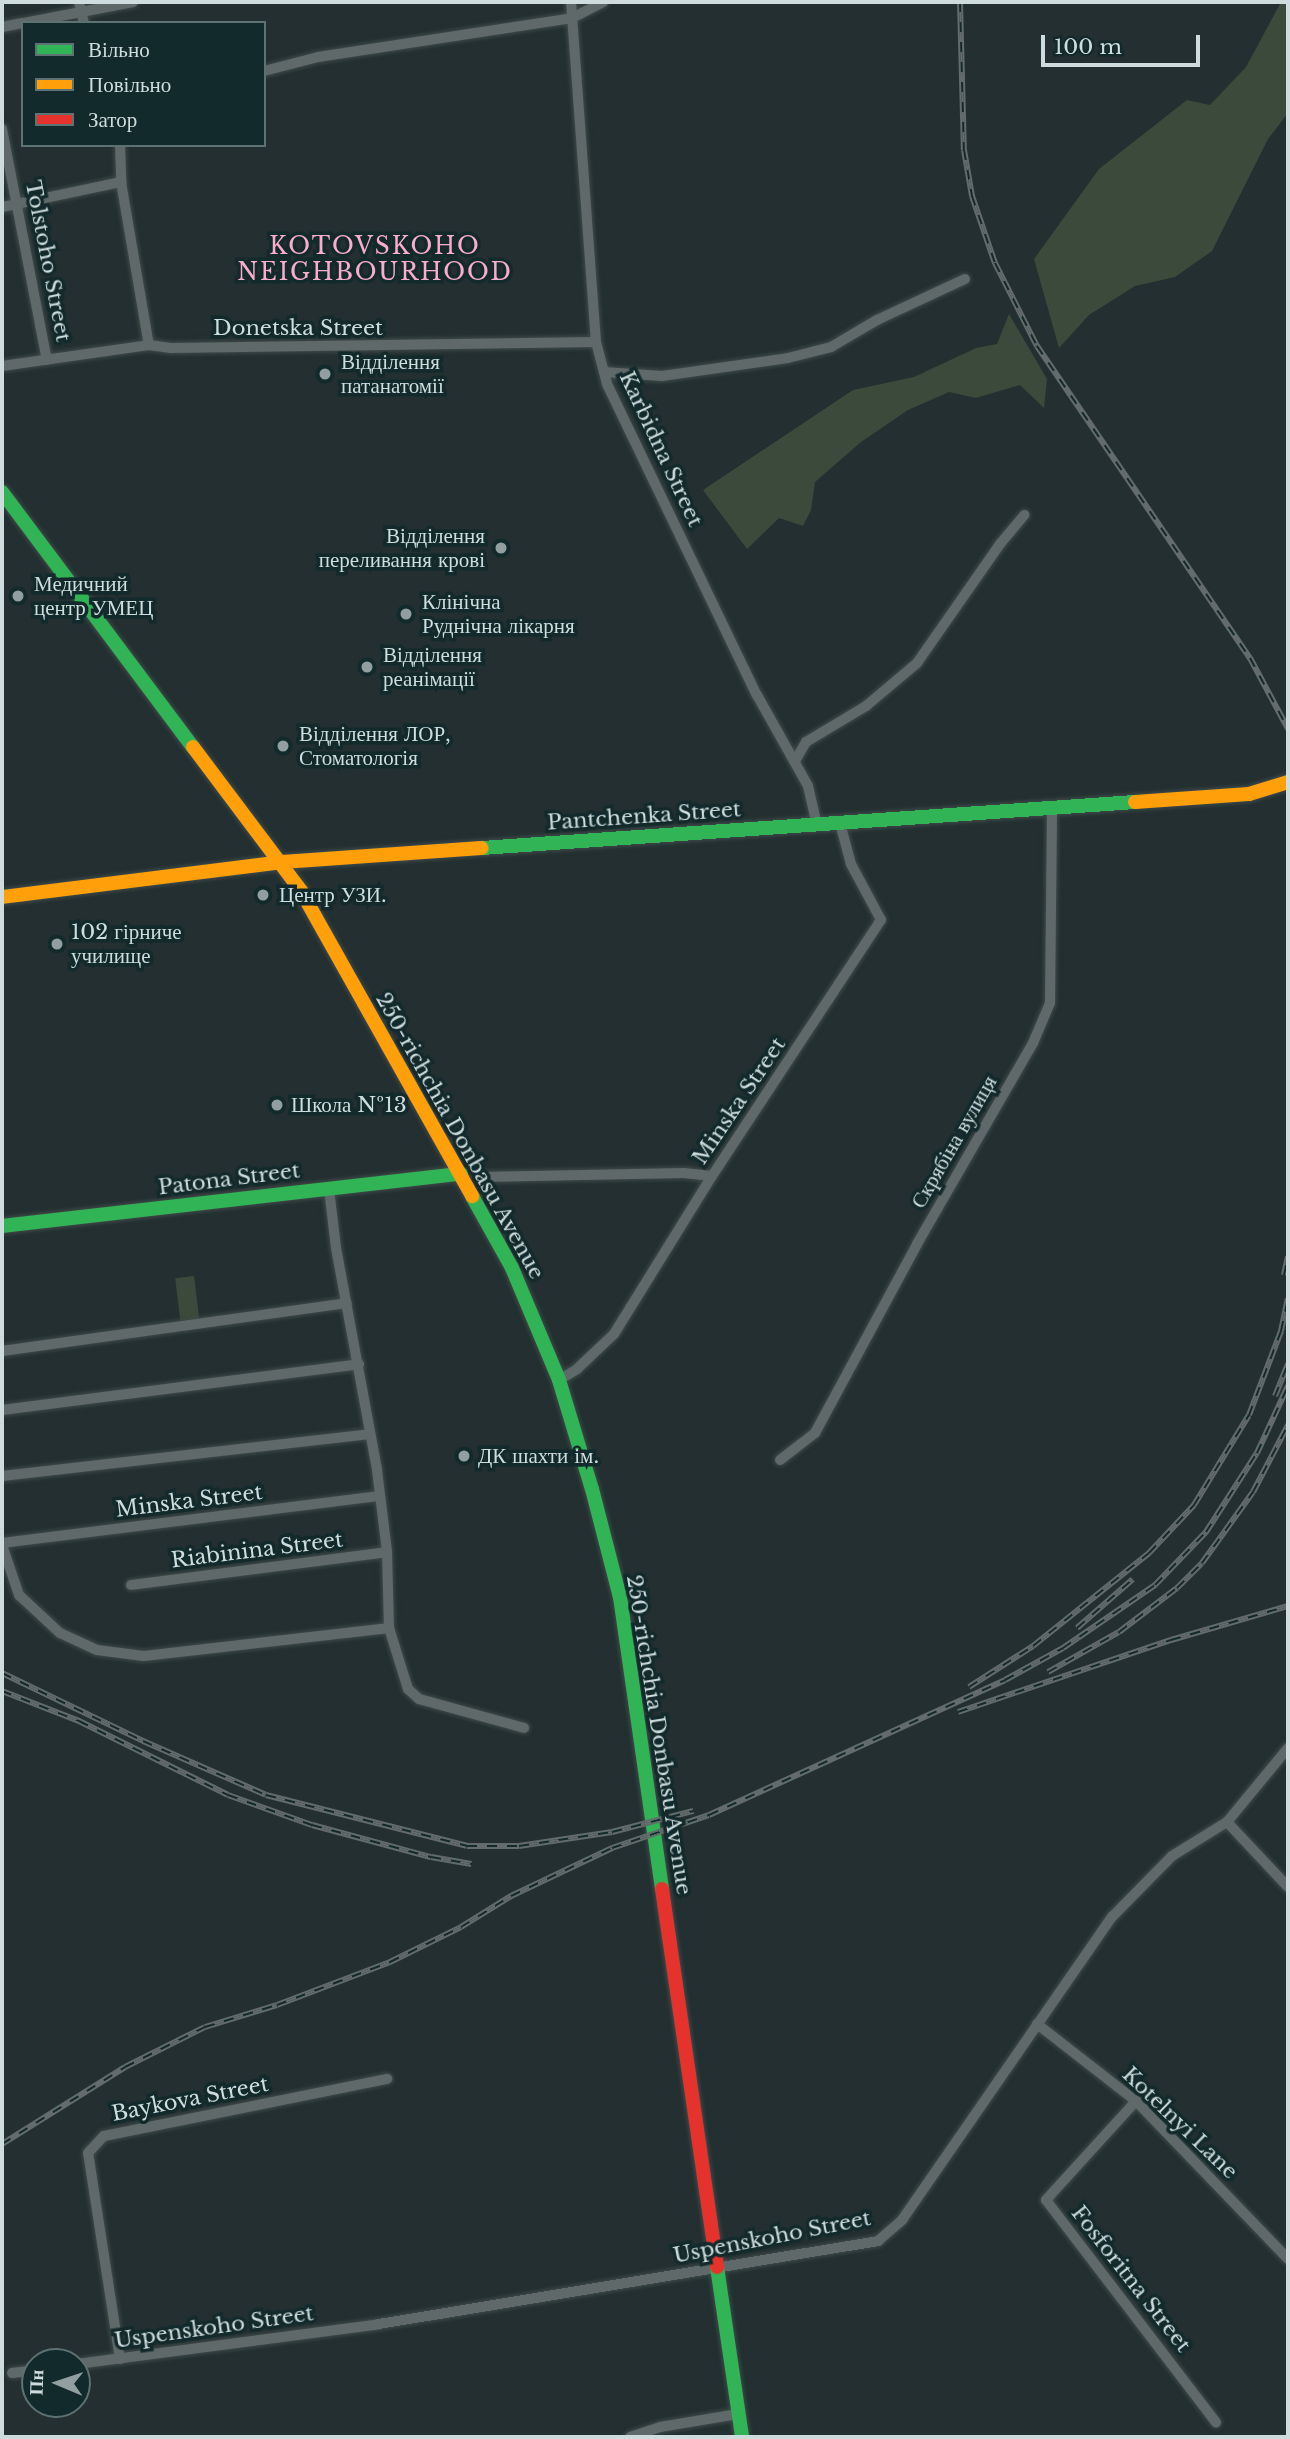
<!DOCTYPE html>
<html>
<head>
<meta charset="utf-8">
<style>
	body { margin:0 }
	#map { position:relative; width:1290px; height:2439px; overflow:hidden; background:#232f30; font-family:"Libre Baskerville",serif }
	div>[style] { position:absolute }
	[style*='--x'] { left:calc(var(--x)*1px); top:calc(var(--y)*1px); width:calc(var(--w)*1px); rotate:calc(var(--a)*1deg) }
	.green>* { inset:0; background:#3c4a3b; transform-origin:0 0 }
	.roads { filter:drop-shadow(0 0 2px #3f4a4a) drop-shadow(0 0 2px #3f4a4a) }
	.street>* { height:10px; margin:-5px; padding:0 5px; transform-origin:5px; border-radius:5px; background:#5f6969 }
	.fast>* { height:14px; margin:-7px; padding:0 7px; transform-origin:7px; border-radius:7px; background:#30b455 }
	.slow>* { height:14px; margin:-7px; padding:0 7px; transform-origin:7px; border-radius:7px; background:#ff9f0a }
	.jam>* { height:14px; margin:-7px; padding:0 7px; transform-origin:7px; border-radius:7px; background:#e5322d }
	.rail>* { height:6px; margin-top:-3px; transform-origin:0; background:repeating-linear-gradient(90deg,#132a2c 0 10px,#636b6c 0 20px); box-sizing:border-box; border-block:2px solid #636b6c }
	.dots>* { width:19px; height:19px; translate:-50% -50%; box-sizing:border-box; border:4px solid #132a2c; border-radius:50% }
	span { translate:-50% -50%; white-space:nowrap; text-align:center; line-height:1.15; -webkit-text-stroke:7px #132a2c; paint-order:stroke }
	.street-label { font-size:21px; color:#cedcdd }
	.poi-label { font-size:21px; color:#cedcdd }
	.left { translate:0 -50%; text-align:left }
	.right { translate:-100% -50%; text-align:right }
	.neighbourhood-label { font-size:23px; color:#fbaccb; letter-spacing:2px }
	.frame { position:absolute; inset:0; border:4px solid #cedcdd; pointer-events:none }
	.legend { position:absolute; left:21px; top:21px; width:245px; height:126px; box-sizing:border-box; background:#132a2c; border:2px solid #5e7173; margin:0; padding:9px 12px; list-style:none; font-size:21px; color:#cedcdd }
	.legend li { display:flex; align-items:center; gap:14px; height:35px }
	.legend b { width:35px; border:2px solid #5e7173 }
	.north { position:absolute; left:21px; top:2348px; width:70px; height:70px; box-sizing:border-box; background:#132a2c; border:2px solid #5e7173; border-radius:50%; rotate:272deg; font-size:19px; font-weight:700; line-height:28px; text-align:center; color:#cedcdd }
	.north::after { content:''; display:block; margin:auto; width:24px; height:32px; background:#929fa0; clip-path:polygon(50% 0,100% 100%,50% 72%,0 100%) }
	.scale { position:absolute; left:1041px; top:35px; width:159px; height:32px; box-sizing:border-box; border:4px solid #cedcdd; border-top:0; padding-left:9px; font-size:21px; line-height:24px; white-space:nowrap; color:#cedcdd; -webkit-text-stroke:5px #132a2c; paint-order:stroke }
</style>
</head>
<body>
<div id="map">
	<div class="green">
		<i style="clip-path:polygon(1281px 2px,1288px 2px,1288px 113px,1268px 139px,1212px 251px,1175px 277px,1135px 286px,1089px 315px,1059px 348px,1034px 259px,1099px 169px,1187px 100px,1210px 105px,1246px 67px)"></i>
		<i style="clip-path:polygon(1009px 314px,1047px 379px,1044px 408px,1020px 385px,976px 398px,949px 392px,908px 410px,861px 442px,815px 482px,811px 510px,803px 526px,779px 518px,747px 549px,703px 490px,853px 390px,914px 377px,976px 348px,997px 344px)"></i>
		<i style="left:194px;top:1276px;width:43px;height:19px;rotate:83deg"></i>
	</div>
	<div class="roads">
		<div class="street">
			<i style="--x:79;--y:2;--w:22;--a:77"></i>
			<i style="--x:571;--y:2;--w:341;--a:85.8"></i>
			<i style="--x:596;--y:342;--w:43;--a:75.3"></i>
			<i style="--x:607;--y:384;--w:345;--a:64.3"></i>
			<i style="--x:757;--y:695;--w:104;--a:60.7"></i>
			<i style="--x:808;--y:786;--w:39;--a:77"></i>
			<i style="--x:24;--y:23;--w:111;--a:-10.9"></i>
			<i style="--x:2;--y:27;--w:21;--a:-11"></i>
			<i style="--x:264;--y:71;--w:56;--a:-14.5"></i>
			<i style="--x:318;--y:57;--w:257;--a:-8.7"></i>
			<i style="--x:572;--y:18;--w:35;--a:-27"></i>
			<i style="--x:2;--y:129;--w:235;--a:79"></i>
			<i style="--x:120;--y:145;--w:37;--a:88"></i>
			<i style="--x:121;--y:182;--w:165;--a:80.3"></i>
			<i style="--x:2;--y:207;--w:122;--a:-11.9"></i>
			<i style="--x:2;--y:366;--w:148;--a:-8.1"></i>
			<i style="--x:149;--y:345;--w:22;--a:8"></i>
			<i style="--x:171;--y:348;--w:425;--a:-0.8"></i>
			<i style="--x:604;--y:372;--w:58;--a:3.9"></i>
			<i style="--x:662;--y:376;--w:127;--a:-8.1"></i>
			<i style="--x:788;--y:358;--w:44;--a:-14.3"></i>
			<i style="--x:831;--y:347;--w:53;--a:-30.4"></i>
			<i style="--x:877;--y:320;--w:97;--a:-25"></i>
			<i style="--x:795;--y:761;--w:22;--a:-60"></i>
			<i style="--x:806;--y:742;--w:70;--a:-31"></i>
			<i style="--x:866;--y:706;--w:67;--a:-40.1"></i>
			<i style="--x:917;--y:663;--w:145;--a:-55.1"></i>
			<i style="--x:1000;--y:544;--w:38;--a:-50"></i>
			<i style="--x:481;--y:1177;--w:203;--a:-1.1"></i>
			<i style="--x:684;--y:1173;--w:28;--a:6"></i>
			<i style="--x:329;--y:1189;--w:59;--a:83.2"></i>
			<i style="--x:336;--y:1248;--w:226;--a:79.5"></i>
			<i style="--x:377;--y:1470;--w:83;--a:83"></i>
			<i style="--x:387;--y:1552;--w:76;--a:88.5"></i>
			<i style="--x:2;--y:1351;--w:348;--a:-7.9"></i>
			<i style="--x:559;--y:1380;--w:21;--a:-31"></i>
			<i style="--x:577;--y:1369;--w:51;--a:-43.4"></i>
			<i style="--x:614;--y:1334;--w:186;--a:-58.2"></i>
			<i style="--x:712;--y:1176;--w:307;--a:-56.6"></i>
			<i style="--x:881;--y:920;--w:64;--a:-118.2"></i>
			<i style="--x:851;--y:864;--w:42;--a:-105"></i>
			<i style="--x:2;--y:1410;--w:360;--a:-7.3"></i>
			<i style="--x:780;--y:1460;--w:44;--a:-37.6"></i>
			<i style="--x:815;--y:1433;--w:215;--a:-61.6"></i>
			<i style="--x:917;--y:1244;--w:232;--a:-60"></i>
			<i style="--x:1033;--y:1043;--w:43;--a:-67"></i>
			<i style="--x:1050;--y:1003;--w:196;--a:-89.4"></i>
			<i style="--x:2;--y:1476;--w:370;--a:-6.5"></i>
			<i style="--x:2;--y:1543;--w:381;--a:-7.1"></i>
			<i style="--x:2;--y:1545;--w:53;--a:71.2"></i>
			<i style="--x:19;--y:1595;--w:56;--a:42.8"></i>
			<i style="--x:60;--y:1633;--w:41;--a:24.7"></i>
			<i style="--x:97;--y:1650;--w:47;--a:7.3"></i>
			<i style="--x:144;--y:1656;--w:247;--a:-6.5"></i>
			<i style="--x:389;--y:1628;--w:64;--a:72.7"></i>
			<i style="--x:408;--y:1689;--w:15;--a:42"></i>
			<i style="--x:419;--y:1699;--w:109;--a:15.4"></i>
			<i style="--x:131;--y:1585;--w:258;--a:-7.3"></i>
			<i style="--x:1227;--y:1822;--w:89;--a:46.8"></i>
			<i style="--x:1037;--y:2024;--w:125;--a:37.9"></i>
			<i style="--x:1136;--y:2101;--w:219;--a:46.1"></i>
			<i style="--x:1136;--y:2101;--w:134;--a:132.3"></i>
			<i style="--x:1046;--y:2200;--w:280;--a:52.6"></i>
			<i style="--x:120;--y:2359;--w:208;--a:-98.8"></i>
			<i style="--x:88;--y:2153;--w:23;--a:-47"></i>
			<i style="--x:104;--y:2136;--w:289;--a:-11.4"></i>
			<i style="--x:77;--y:2364;--w:305;--a:-7.5"></i>
			<i style="--x:379;--y:2324;--w:506;--a:-9.44"></i>
			<i style="--x:878;--y:2241;--w:32;--a:-41"></i>
			<i style="--x:902;--y:2220;--w:369;--a:-55.3"></i>
			<i style="--x:1112;--y:1917;--w:86;--a:-45.5"></i>
			<i style="--x:1172;--y:1856;--w:65;--a:-31.7"></i>
			<i style="--x:1227;--y:1822;--w:96;--a:-50.5"></i>
			<i style="--x:12;--y:2373;--w:23;--a:-7"></i>
			<i style="--x:630;--y:2437;--w:32;--a:-18"></i>
			<i style="--x:660;--y:2427;--w:79;--a:-9.5"></i>
		</div>
		<div class="fast">
			<i style="--x:2;--y:492;--w:319;--a:53.2"></i>
			<i style="--x:482;--y:848;--w:655;--a:-4.03"></i>
			<i style="--x:472;--y:1196;--w:82;--a:60.9"></i>
			<i style="--x:512;--y:1268;--w:121;--a:67.2"></i>
			<i style="--x:559;--y:1380;--w:114;--a:73.2"></i>
			<i style="--x:592;--y:1489;--w:112;--a:75.5"></i>
			<i style="--x:620;--y:1597;--w:295;--a:81.8"></i>
			<i style="--x:2;--y:1226;--w:462;--a:-6.5"></i>
			<i style="--x:717;--y:2267;--w:172;--a:81.6"></i>
		</div>
		<div class="slow">
			<i style="--x:193;--y:747;--w:180;--a:53.1"></i>
			<i style="--x:301;--y:891;--w:350;--a:60.7"></i>
			<i style="--x:1135;--y:802;--w:114;--a:-4"></i>
			<i style="--x:1249;--y:794;--w:41;--a:-17.1"></i>
			<i style="--x:2;--y:897;--w:282;--a:-7.1"></i>
			<i style="--x:282;--y:862;--w:200;--a:-4"></i>
		</div>
		<div class="jam">
			<i style="--x:662;--y:1889;--w:382;--a:81.7"></i>
		</div>
	</div>
	<div class="rail">
		<i style="--x:960;--y:2;--w:148;--a:88.5"></i>
		<i style="--x:964;--y:150;--w:47;--a:80.1"></i>
		<i style="--x:972;--y:196;--w:71;--a:71.1"></i>
		<i style="--x:995;--y:263;--w:93;--a:63.2"></i>
		<i style="--x:1037;--y:346;--w:378;--a:55.7"></i>
		<i style="--x:1250;--y:658;--w:81;--a:61.8"></i>
		<i style="--x:1284;--y:1275;--w:19;--a:-78"></i>
		<i style="--x:1275;--y:1396;--w:35;--a:-68"></i>
		<i style="--x:1077;--y:1628;--w:74;--a:-41.2"></i>
		<i style="--x:1048;--y:1672;--w:81;--a:-29.4"></i>
		<i style="--x:1119;--y:1632;--w:73;--a:-37.2"></i>
		<i style="--x:1177;--y:1588;--w:35;--a:-45"></i>
		<i style="--x:1202;--y:1563;--w:87;--a:-54.3"></i>
		<i style="--x:1253;--y:1492;--w:76;--a:-62.4"></i>
		<i style="--x:2;--y:1673;--w:157;--a:25.7"></i>
		<i style="--x:143;--y:1741;--w:134;--a:23.7"></i>
		<i style="--x:266;--y:1795;--w:207;--a:14.2"></i>
		<i style="--x:467;--y:1846;--w:52;--a:0"></i>
		<i style="--x:519;--y:1846;--w:94;--a:-8.6"></i>
		<i style="--x:612;--y:1832;--w:84;--a:-14.5"></i>
		<i style="--x:969;--y:1687;--w:76;--a:-32.6"></i>
		<i style="--x:1033;--y:1646;--w:149;--a:-38.7"></i>
		<i style="--x:1149;--y:1553;--w:66;--a:-46.8"></i>
		<i style="--x:1194;--y:1505;--w:105;--a:-58.6"></i>
		<i style="--x:1249;--y:1415;--w:90;--a:-69.1"></i>
		<i style="--x:1281;--y:1331;--w:33;--a:-78"></i>
		<i style="--x:2;--y:1691;--w:83;--a:21.3"></i>
		<i style="--x:79;--y:1721;--w:166;--a:26.4"></i>
		<i style="--x:228;--y:1795;--w:89;--a:19.7"></i>
		<i style="--x:312;--y:1825;--w:123;--a:15.1"></i>
		<i style="--x:431;--y:1857;--w:41;--a:9.9"></i>
		<i style="--x:958;--y:1712;--w:225;--a:-18.7"></i>
		<i style="--x:1171;--y:1640;--w:122;--a:-16.2"></i>
		<i style="--x:2;--y:2144;--w:145;--a:-32"></i>
		<i style="--x:125;--y:2067;--w:89;--a:-26.6"></i>
		<i style="--x:205;--y:2027;--w:75;--a:-17"></i>
		<i style="--x:277;--y:2005;--w:121;--a:-20.8"></i>
		<i style="--x:390;--y:1962;--w:79;--a:-26.2"></i>
		<i style="--x:461;--y:1927;--w:59;--a:-31.8"></i>
		<i style="--x:511;--y:1896;--w:112;--a:-25.4"></i>
		<i style="--x:612;--y:1848;--w:102;--a:-18.8"></i>
		<i style="--x:709;--y:1815;--w:325;--a:-24.5"></i>
		<i style="--x:1005;--y:1680;--w:66;--a:-28.9"></i>
		<i style="--x:1063;--y:1648;--w:112;--a:-34.4"></i>
		<i style="--x:1155;--y:1585;--w:74;--a:-46.1"></i>
		<i style="--x:1206;--y:1532;--w:94;--a:-57.2"></i>
		<i style="--x:1257;--y:1453;--w:74;--a:-65.2"></i>
	</div>
	<div class="dots">
		<i style="left:325px;top:374px;background:#929fa0"></i>
		<i style="left:501px;top:548px;background:#929fa0"></i>
		<i style="left:18px;top:596px;background:#929fa0"></i>
		<i style="left:406px;top:614px;background:#929fa0"></i>
		<i style="left:367px;top:667px;background:#929fa0"></i>
		<i style="left:283px;top:746px;background:#929fa0"></i>
		<i style="left:263px;top:895px;background:#929fa0"></i>
		<i style="left:57px;top:944px;background:#929fa0"></i>
		<i style="left:277px;top:1105px;background:#929fa0"></i>
		<i style="left:464px;top:1456px;background:#929fa0"></i>
	</div>
	<div class="street-label">
		<span style="left:48px;top:261px;rotate:79deg">Tolstoho Street</span>
		<span style="left:298px;top:328px">Donetska Street</span>
		<span style="left:661px;top:449px;rotate:65deg">Karbidna Street</span>
		<span style="left:644px;top:816px;rotate:-4deg">Pantchenka Street</span>
		<span style="left:739px;top:1101px;rotate:-56deg">Minska Street</span>
		<span style="left:460px;top:1136px;rotate:61deg">250-richchia Donbasu Avenue</span>
		<span style="left:954px;top:1142px;rotate:-60deg">Скрябіна вулиця</span>
		<span style="left:229px;top:1179px;rotate:-7deg">Patona Street</span>
		<span style="left:189px;top:1501px;rotate:-7deg">Minska Street</span>
		<span style="left:257px;top:1550px;rotate:-7deg">Riabinina Street</span>
		<span style="left:659px;top:1735px;rotate:81deg">250-richchia Donbasu Avenue</span>
		<span style="left:190px;top:2099px;rotate:-11deg">Baykova Street</span>
		<span style="left:1180px;top:2123px;rotate:44deg">Kotelnyi Lane</span>
		<span style="left:772px;top:2237px;rotate:-11deg">Uspenskoho Street</span>
		<span style="left:1131px;top:2279px;rotate:52deg">Fosforitna Street</span>
		<span style="left:214px;top:2327px;rotate:-8deg">Uspenskoho Street</span>
	</div>
	<div class="poi-label">
		<span class="left" style="left:341px;top:374px">Відділення<br>патанатомії</span>
		<span class="right" style="left:485px;top:548px">Відділення<br>переливання крові</span>
		<span class="left" style="left:34px;top:596px">Медичний<br>центр УМЕЦ</span>
		<span class="left" style="left:422px;top:614px">Клінічна<br>Руднічна лікарня</span>
		<span class="left" style="left:383px;top:667px">Відділення<br>реанімації</span>
		<span class="left" style="left:299px;top:746px">Відділення ЛОР,<br>Стоматологія</span>
		<span class="left" style="left:279px;top:895px">Центр УЗИ.</span>
		<span class="left" style="left:71px;top:944px">102 гірниче<br>училище</span>
		<span class="left" style="left:291px;top:1105px">Школа №13</span>
		<span class="left" style="left:478px;top:1456px">ДК шахти ім.</span>
	</div>
	<div class="neighbourhood-label">
		<span style="left:375px;top:259px">KOTOVSKOHO<br>NEIGHBOURHOOD</span>
	</div>
	<div class="frame"></div>
	<ul class="legend">
	<li><b style="height:9px;background:#30b455"></b>Вільно</li>
	<li><b style="height:9px;background:#ff9f0a"></b>Повільно</li>
	<li><b style="height:9px;background:#e5322d"></b>Затор</li>
	</ul>
	<div class="north">Пн</div>
	<div class="scale">100 m</div>
</div>
</body>
</html>
